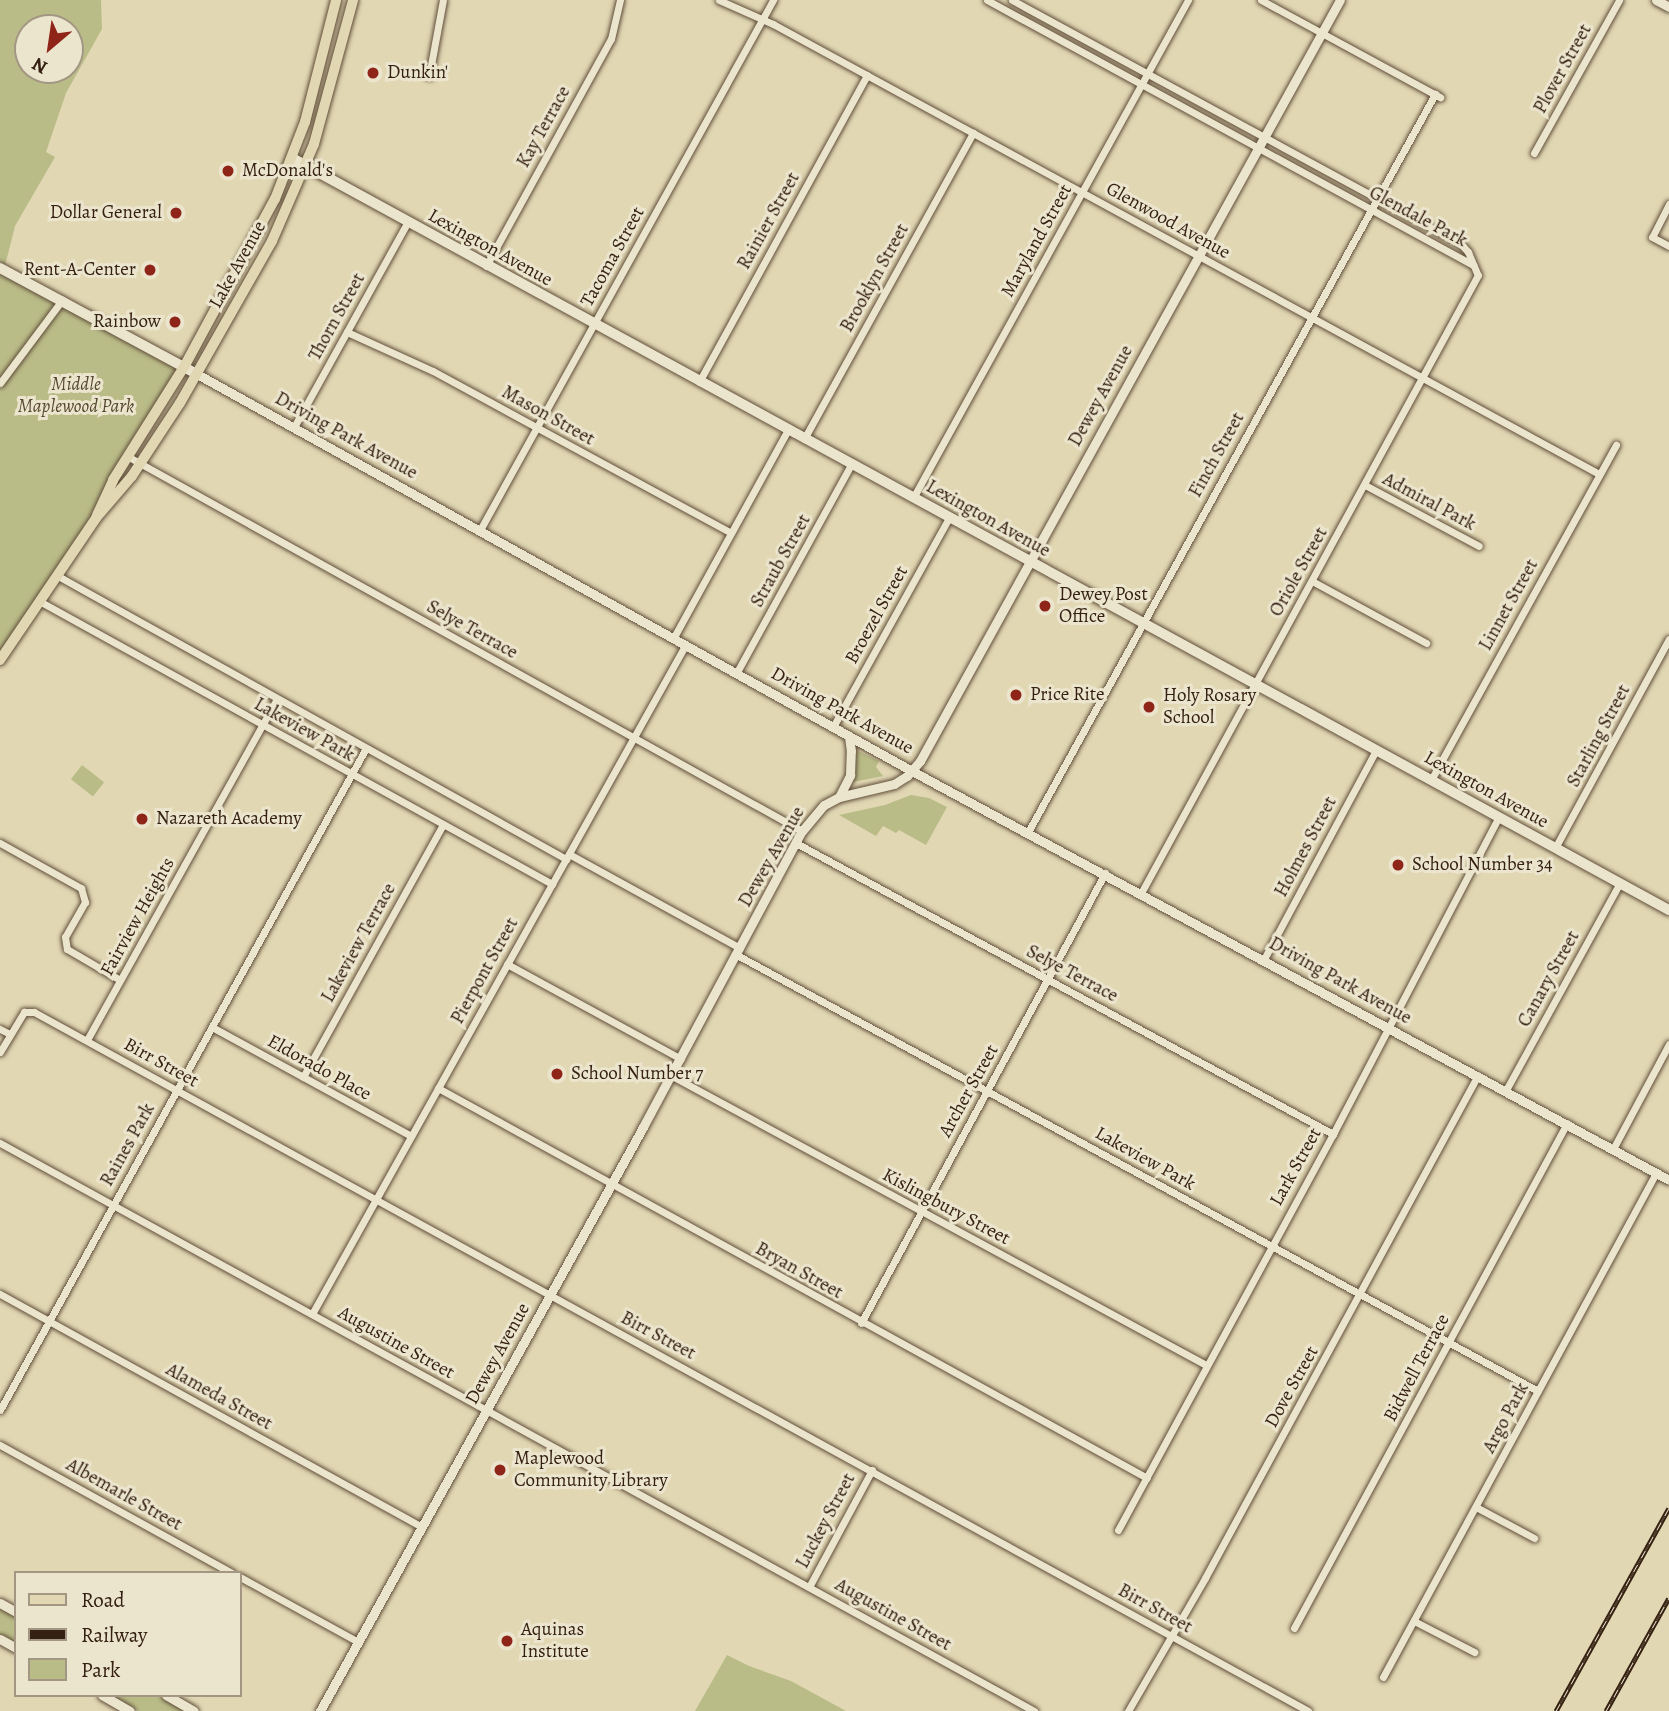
<!DOCTYPE html>
<html>
<head>
<meta charset="utf-8">
<style>
	body { margin:0 }
	#map { position:relative; width:1669px; height:1711px; overflow:hidden; background:#e1d7b3; font-family:Alegreya,serif }
	div>[style] { position:absolute }
	[style*='--x'] { left:calc(var(--x)*1px); top:calc(var(--y)*1px); width:calc(var(--w)*1px); rotate:calc(var(--a)*1deg) }
	.green>* { inset:0; background:#babc88; transform-origin:0 0 }
	.roads { filter:drop-shadow(0 0 2px #604e3a) drop-shadow(0 0 2px #604e3a) }
	.minor>* { height:7px; margin:-3.5px; padding:0 3.5px; transform-origin:3.5px; border-radius:3.5px; background:#ece5ce }
	.tertiary>* { height:9px; margin:-4.5px; padding:0 4.5px; transform-origin:4.5px; border-radius:4.5px; background:#ece5ce }
	.secondary>* { height:10px; margin:-5px; padding:0 5px; transform-origin:5px; border-radius:5px; background:#ece5ce }
	.primary>* { height:10px; margin:-5px; padding:0 5px; transform-origin:5px; border-radius:5px; background:#e1d7b3 }
	.rail>* { height:5px; margin-top:-2.5px; transform-origin:0; background:repeating-linear-gradient(90deg,#ece5ce 0 8px,#352112 0 16px); box-sizing:border-box; border-block:2px solid #352112 }
	.dots>* { width:19px; height:19px; translate:-50% -50%; box-sizing:border-box; border:4px solid #ece5ce; border-radius:50% }
	span { translate:-50% -50%; white-space:nowrap; text-align:center; line-height:1.15; -webkit-text-stroke:6px #ece5ce; paint-order:stroke }
	.street-label { font-size:19px; color:#352112 }
	.poi-label { font-size:19px; color:#352112 }
	.left { translate:0 -50%; text-align:left }
	.right { translate:-100% -50%; text-align:right }
	.park-label { font-size:19px; color:#564830; font-style:italic }
	.legend { position:absolute; left:14px; top:1571px; width:228px; height:126px; box-sizing:border-box; background:#ece5ce; border:2px solid #a39783; margin:0; padding:9px 12px; list-style:none; font-size:21px; color:#352112 }
	.legend li { display:flex; align-items:center; gap:14px; height:35px }
	.legend b { width:35px; border:2px solid #a39783 }
	.north { position:absolute; left:14px; top:14px; width:70px; height:70px; box-sizing:border-box; background:#ece5ce; border:2px solid #a39783; border-radius:50%; rotate:209deg; font-size:19px; font-weight:700; line-height:28px; text-align:center; color:#352112 }
	.north::after { content:''; display:block; margin:auto; width:24px; height:32px; background:#8f2418; clip-path:polygon(50% 0,100% 100%,50% 72%,0 100%) }
</style>
</head>
<body>
<div id="map">
	<div class="green">
		<i style="clip-path:polygon(evenodd,0 0,101px 0,102px 29px,66px 93px,46px 152px,55px 157px,15px 226px,4px 270px,184px 367px,102px 503px,0 660px,0 0,28px 28px,70px 28px,70px 70px,28px 70px,28px 28px)"></i>
		<i style="clip-path:polygon(856px 750px,879px 761px,876px 767px,883px 776px,853px 782px)"></i>
		<i style="left:82px;top:765px;width:28px;height:18px;rotate:38deg"></i>
		<i style="clip-path:polygon(911px 795px,929px 798px,947px 807px,926px 845px,899px 830px,896px 833px,883px 826px,876px 836px,839px 815px,885px 805px)"></i>
		<i style="clip-path:polygon(0 1609px,16px 1617px,16px 1644px,0 1635px)"></i>
		<i style="clip-path:polygon(727px 1655px,749px 1666px,791px 1681px,846px 1711px,695px 1711px)"></i>
		<i style="clip-path:polygon(109px 1695px,157px 1695px,185px 1711px,138px 1711px)"></i>
	</div>
	<div class="roads">
		<div class="minor">
			<i style="--x:719;--y:0;--w:59;--a:24"></i>
			<i style="--x:773;--y:24;--w:941;--a:28.58"></i>
			<i style="--x:987;--y:0;--w:554;--a:28.6"></i>
			<i style="--x:1012;--y:0;--w:511;--a:28.52"></i>
			<i style="--x:1461;--y:244;--w:11;--a:49"></i>
			<i style="--x:1468;--y:252;--w:25;--a:67"></i>
			<i style="--x:1478;--y:275;--w:704;--a:118.6"></i>
			<i style="--x:1261;--y:0;--w:204;--a:28.5"></i>
			<i style="--x:429;--y:76;--w:77;--a:-79.6"></i>
			<i style="--x:1534;--y:153;--w:175;--a:-60.9"></i>
			<i style="--x:1669;--y:204;--w:37;--a:117"></i>
			<i style="--x:1652;--y:237;--w:19;--a:28"></i>
			<i style="--x:486;--y:266;--w:259;--a:-61.2"></i>
			<i style="--x:611;--y:39;--w:40;--a:-77"></i>
			<i style="--x:347;--y:332;--w:94;--a:24.4"></i>
			<i style="--x:433;--y:371;--w:339;--a:28.5"></i>
			<i style="--x:699;--y:382;--w:350;--a:-61.3"></i>
			<i style="--x:0;--y:383;--w:104;--a:-53.2"></i>
			<i style="--x:294;--y:427;--w:233;--a:-61"></i>
			<i style="--x:804;--y:439;--w:350;--a:-61.1"></i>
			<i style="--x:127;--y:456;--w:772;--a:29.05"></i>
			<i style="--x:1365;--y:485;--w:129;--a:28.2"></i>
			<i style="--x:913;--y:498;--w:569;--a:-61.09"></i>
			<i style="--x:480;--y:530;--w:606;--a:-61.06"></i>
			<i style="--x:58;--y:576;--w:582;--a:29.12"></i>
			<i style="--x:1312;--y:581;--w:130;--a:28.5"></i>
			<i style="--x:41;--y:602;--w:584;--a:28.89"></i>
			<i style="--x:674;--y:637;--w:236;--a:-61.2"></i>
			<i style="--x:737;--y:672;--w:236;--a:-61.2"></i>
			<i style="--x:833;--y:727;--w:239;--a:-61"></i>
			<i style="--x:1431;--y:780;--w:383;--a:-61.1"></i>
			<i style="--x:1028;--y:832;--w:843;--a:-61.12"></i>
			<i style="--x:0;--y:843;--w:93;--a:29.1"></i>
			<i style="--x:81;--y:888;--w:15;--a:74"></i>
			<i style="--x:85;--y:902;--w:40;--a:119.7"></i>
			<i style="--x:65;--y:937;--w:12;--a:81"></i>
			<i style="--x:67;--y:949;--w:61;--a:30.3"></i>
			<i style="--x:796;--y:843;--w:611;--a:28.45"></i>
			<i style="--x:1555;--y:848;--w:238;--a:-61.4"></i>
			<i style="--x:569;--y:854;--w:195;--a:28.8"></i>
			<i style="--x:737;--y:955;--w:912;--a:28.56"></i>
			<i style="--x:1264;--y:959;--w:237;--a:-61.8"></i>
			<i style="--x:507;--y:964;--w:198;--a:28.6"></i>
			<i style="--x:212;--y:1027;--w:227;--a:28.7"></i>
			<i style="--x:0;--y:1029;--w:11;--a:27"></i>
			<i style="--x:87;--y:1040;--w:390;--a:-60.9"></i>
			<i style="--x:0;--y:1052;--w:47;--a:-59"></i>
			<i style="--x:24;--y:1012;--w:10;--a:0"></i>
			<i style="--x:34;--y:1012;--w:1453;--a:28.75"></i>
			<i style="--x:672;--y:1076;--w:607;--a:28.42"></i>
			<i style="--x:303;--y:1077;--w:289;--a:-61"></i>
			<i style="--x:438;--y:1088;--w:809;--a:28.81"></i>
			<i style="--x:1506;--y:1090;--w:236;--a:-61.2"></i>
			<i style="--x:0;--y:1143;--w:1180;--a:28.78"></i>
			<i style="--x:1613;--y:1149;--w:119;--a:-61.9"></i>
			<i style="--x:0;--y:1294;--w:482;--a:28.9"></i>
			<i style="--x:312;--y:1314;--w:767;--a:-60.83"></i>
			<i style="--x:861;--y:1323;--w:512;--a:-61.53"></i>
			<i style="--x:0;--y:1410;--w:756;--a:-61.06"></i>
			<i style="--x:0;--y:1445;--w:265;--a:28.9"></i>
			<i style="--x:1476;--y:1507;--w:66;--a:28.1"></i>
			<i style="--x:1118;--y:1530;--w:451;--a:-61.5"></i>
			<i style="--x:1333;--y:1134;--w:358;--a:-62.4"></i>
			<i style="--x:240;--y:1577;--w:135;--a:28.8"></i>
			<i style="--x:809;--y:1587;--w:133;--a:-61.7"></i>
			<i style="--x:1414;--y:1621;--w:68;--a:27.3"></i>
			<i style="--x:1294;--y:1628;--w:574;--a:-61.6"></i>
			<i style="--x:1383;--y:1677;--w:573;--a:-61.56"></i>
			<i style="--x:1128;--y:1711;--w:154;--a:-59.9"></i>
			<i style="--x:1205;--y:1578;--w:572;--a:-61.51"></i>
		</div>
		<div class="tertiary">
			<i style="--x:1656;--y:0;--w:15;--a:28"></i>
			<i style="--x:197;--y:374;--w:818;--a:29.04"></i>
			<i style="--x:912;--y:771;--w:860;--a:28.38"></i>
			<i style="--x:839;--y:797;--w:25;--a:-63"></i>
			<i style="--x:850;--y:775;--w:24;--a:-88"></i>
			<i style="--x:851;--y:751;--w:15;--a:-98"></i>
			<i style="--x:0;--y:1603;--w:18;--a:29"></i>
			<i style="--x:0;--y:1639;--w:18;--a:29"></i>
			<i style="--x:102;--y:1695;--w:32;--a:30"></i>
			<i style="--x:166;--y:1695;--w:32;--a:30"></i>
			<i style="--x:320;--y:1711;--w:667;--a:-61.05"></i>
			<i style="--x:643;--y:1127;--w:336;--a:-61.8"></i>
			<i style="--x:802;--y:831;--w:34;--a:-50"></i>
			<i style="--x:824;--y:805;--w:17;--a:-28"></i>
			<i style="--x:839;--y:797;--w:57;--a:-13.3"></i>
			<i style="--x:894;--y:784;--w:15;--a:-32"></i>
			<i style="--x:907;--y:776;--w:20;--a:-49"></i>
			<i style="--x:920;--y:761;--w:869;--a:-61.11"></i>
		</div>
		<div class="secondary">
			<i style="--x:292;--y:158;--w:1569;--a:28.64"></i>
			<i style="--x:0;--y:268;--w:224;--a:28.3"></i>
		</div>
		<div class="primary">
			<i style="--x:97;--y:515;--w:38;--a:-65"></i>
			<i style="--x:113;--y:480;--w:133;--a:-57.9"></i>
			<i style="--x:184;--y:367;--w:191;--a:-61.6"></i>
			<i style="--x:275;--y:199;--w:83;--a:-68.7"></i>
			<i style="--x:305;--y:122;--w:126;--a:-75.7"></i>
			<i style="--x:0;--y:660;--w:171;--a:-55.9"></i>
			<i style="--x:96;--y:518;--w:55;--a:-49.4"></i>
			<i style="--x:132;--y:476;--w:87;--a:-56.7"></i>
			<i style="--x:180;--y:403;--w:186;--a:-60.4"></i>
			<i style="--x:272;--y:241;--w:106;--a:-66.6"></i>
			<i style="--x:314;--y:144;--w:149;--a:-74.8"></i>
		</div>
	</div>
	<div class="rail">
		<i style="--x:1556;--y:1711;--w:232;--a:-60.9"></i>
		<i style="--x:1606;--y:1711;--w:129;--a:-60.9"></i>
	</div>
	<div class="dots">
		<i style="left:373px;top:73px;background:#8f2418"></i>
		<i style="left:228px;top:171px;background:#8f2418"></i>
		<i style="left:176px;top:213px;background:#8f2418"></i>
		<i style="left:150px;top:270px;background:#8f2418"></i>
		<i style="left:175px;top:322px;background:#8f2418"></i>
		<i style="left:1045px;top:606px;background:#8f2418"></i>
		<i style="left:1016px;top:695px;background:#8f2418"></i>
		<i style="left:1149px;top:707px;background:#8f2418"></i>
		<i style="left:142px;top:819px;background:#8f2418"></i>
		<i style="left:1398px;top:865px;background:#8f2418"></i>
		<i style="left:557px;top:1074px;background:#8f2418"></i>
		<i style="left:500px;top:1470px;background:#8f2418"></i>
		<i style="left:507px;top:1641px;background:#8f2418"></i>
	</div>
	<div class="street-label">
		<span style="left:1563px;top:69px;rotate:-61deg">Plover Street</span>
		<span style="left:544px;top:127px;rotate:-61deg">Kay Terrace</span>
		<span style="left:1418px;top:217px;rotate:28deg">Glendale Park</span>
		<span style="left:769px;top:221px;rotate:-61deg">Rainier Street</span>
		<span style="left:1168px;top:221px;rotate:29deg">Glenwood Avenue</span>
		<span style="left:1037px;top:241px;rotate:-61deg">Maryland Street</span>
		<span style="left:490px;top:248px;rotate:29deg">Lexington Avenue</span>
		<span style="left:613px;top:257px;rotate:-61deg">Tacoma Street</span>
		<span style="left:238px;top:265px;rotate:-61deg">Lake Avenue</span>
		<span style="left:875px;top:278px;rotate:-61deg">Brooklyn Street</span>
		<span style="left:337px;top:317px;rotate:-61deg">Thorn Street</span>
		<span style="left:1101px;top:396px;rotate:-61deg">Dewey Avenue</span>
		<span style="left:548px;top:416px;rotate:29deg">Mason Street</span>
		<span style="left:346px;top:436px;rotate:29deg">Driving Park Avenue</span>
		<span style="left:1217px;top:455px;rotate:-61deg">Finch Street</span>
		<span style="left:1429px;top:502px;rotate:28deg">Admiral Park</span>
		<span style="left:988px;top:519px;rotate:29deg">Lexington Avenue</span>
		<span style="left:781px;top:561px;rotate:-61deg">Straub Street</span>
		<span style="left:1299px;top:572px;rotate:-61deg">Oriole Street</span>
		<span style="left:1509px;top:605px;rotate:-61deg">Linnet Street</span>
		<span style="left:877px;top:615px;rotate:-61deg">Broezel Street</span>
		<span style="left:472px;top:630px;rotate:29deg">Selye Terrace</span>
		<span style="left:842px;top:711px;rotate:29deg">Driving Park Avenue</span>
		<span style="left:304px;top:730px;rotate:29deg">Lakeview Park</span>
		<span style="left:1599px;top:736px;rotate:-62deg">Starling Street</span>
		<span style="left:1486px;top:790px;rotate:29deg">Lexington Avenue</span>
		<span style="left:1306px;top:847px;rotate:-62deg">Holmes Street</span>
		<span style="left:772px;top:857px;rotate:-60deg">Dewey Avenue</span>
		<span style="left:138px;top:917px;rotate:-61deg">Fairview Heights</span>
		<span style="left:359px;top:943px;rotate:-61deg">Lakeview Terrace</span>
		<span style="left:485px;top:971px;rotate:-61deg">Pierpont Street</span>
		<span style="left:1072px;top:974px;rotate:28deg">Selye Terrace</span>
		<span style="left:1549px;top:979px;rotate:-61deg">Canary Street</span>
		<span style="left:1340px;top:981px;rotate:29deg">Driving Park Avenue</span>
		<span style="left:161px;top:1063px;rotate:29deg">Birr Street</span>
		<span style="left:319px;top:1068px;rotate:29deg">Eldorado Place</span>
		<span style="left:969px;top:1091px;rotate:-61deg">Archer Street</span>
		<span style="left:128px;top:1145px;rotate:-61deg">Raines Park</span>
		<span style="left:1145px;top:1159px;rotate:29deg">Lakeview Park</span>
		<span style="left:1296px;top:1167px;rotate:-61deg">Lark Street</span>
		<span style="left:946px;top:1207px;rotate:28deg">Kislingbury Street</span>
		<span style="left:799px;top:1271px;rotate:29deg">Bryan Street</span>
		<span style="left:658px;top:1336px;rotate:28deg">Birr Street</span>
		<span style="left:396px;top:1343px;rotate:29deg">Augustine Street</span>
		<span style="left:498px;top:1354px;rotate:-61deg">Dewey Avenue</span>
		<span style="left:1417px;top:1368px;rotate:-62deg">Bidwell Terrace</span>
		<span style="left:1292px;top:1387px;rotate:-61deg">Dove Street</span>
		<span style="left:219px;top:1397px;rotate:29deg">Alameda Street</span>
		<span style="left:1506px;top:1418px;rotate:-62deg">Argo Park</span>
		<span style="left:124px;top:1495px;rotate:29deg">Albemarle Street</span>
		<span style="left:826px;top:1521px;rotate:-62deg">Luckey Street</span>
		<span style="left:1155px;top:1609px;rotate:29deg">Birr Street</span>
		<span style="left:893px;top:1615px;rotate:29deg">Augustine Street</span>
	</div>
	<div class="poi-label">
		<span class="left" style="left:387px;top:73px">Dunkin'</span>
		<span class="left" style="left:242px;top:171px">McDonald's</span>
		<span class="right" style="left:162px;top:213px">Dollar General</span>
		<span class="right" style="left:136px;top:270px">Rent-A-Center</span>
		<span class="right" style="left:161px;top:322px">Rainbow</span>
		<span class="left" style="left:1059px;top:606px">Dewey Post<br>Office</span>
		<span class="left" style="left:1030px;top:695px">Price Rite</span>
		<span class="left" style="left:1163px;top:707px">Holy Rosary<br>School</span>
		<span class="left" style="left:156px;top:819px">Nazareth Academy</span>
		<span class="left" style="left:1412px;top:865px">School Number 34</span>
		<span class="left" style="left:571px;top:1074px">School Number 7</span>
		<span class="left" style="left:514px;top:1470px">Maplewood<br>Community Library</span>
		<span class="left" style="left:521px;top:1641px">Aquinas<br>Institute</span>
	</div>
	<div class="park-label">
		<span style="left:76px;top:396px">Middle<br>Maplewood Park</span>
	</div>
	<ul class="legend">
	<li><b style="height:9px;background:#e1d7b3"></b>Road</li>
	<li><b style="height:9px;background:#352112"></b>Railway</li>
	<li><b style="height:19px;background:#babc88"></b>Park</li>
	</ul>
	<div class="north">N</div>
</div>
</body>
</html>
